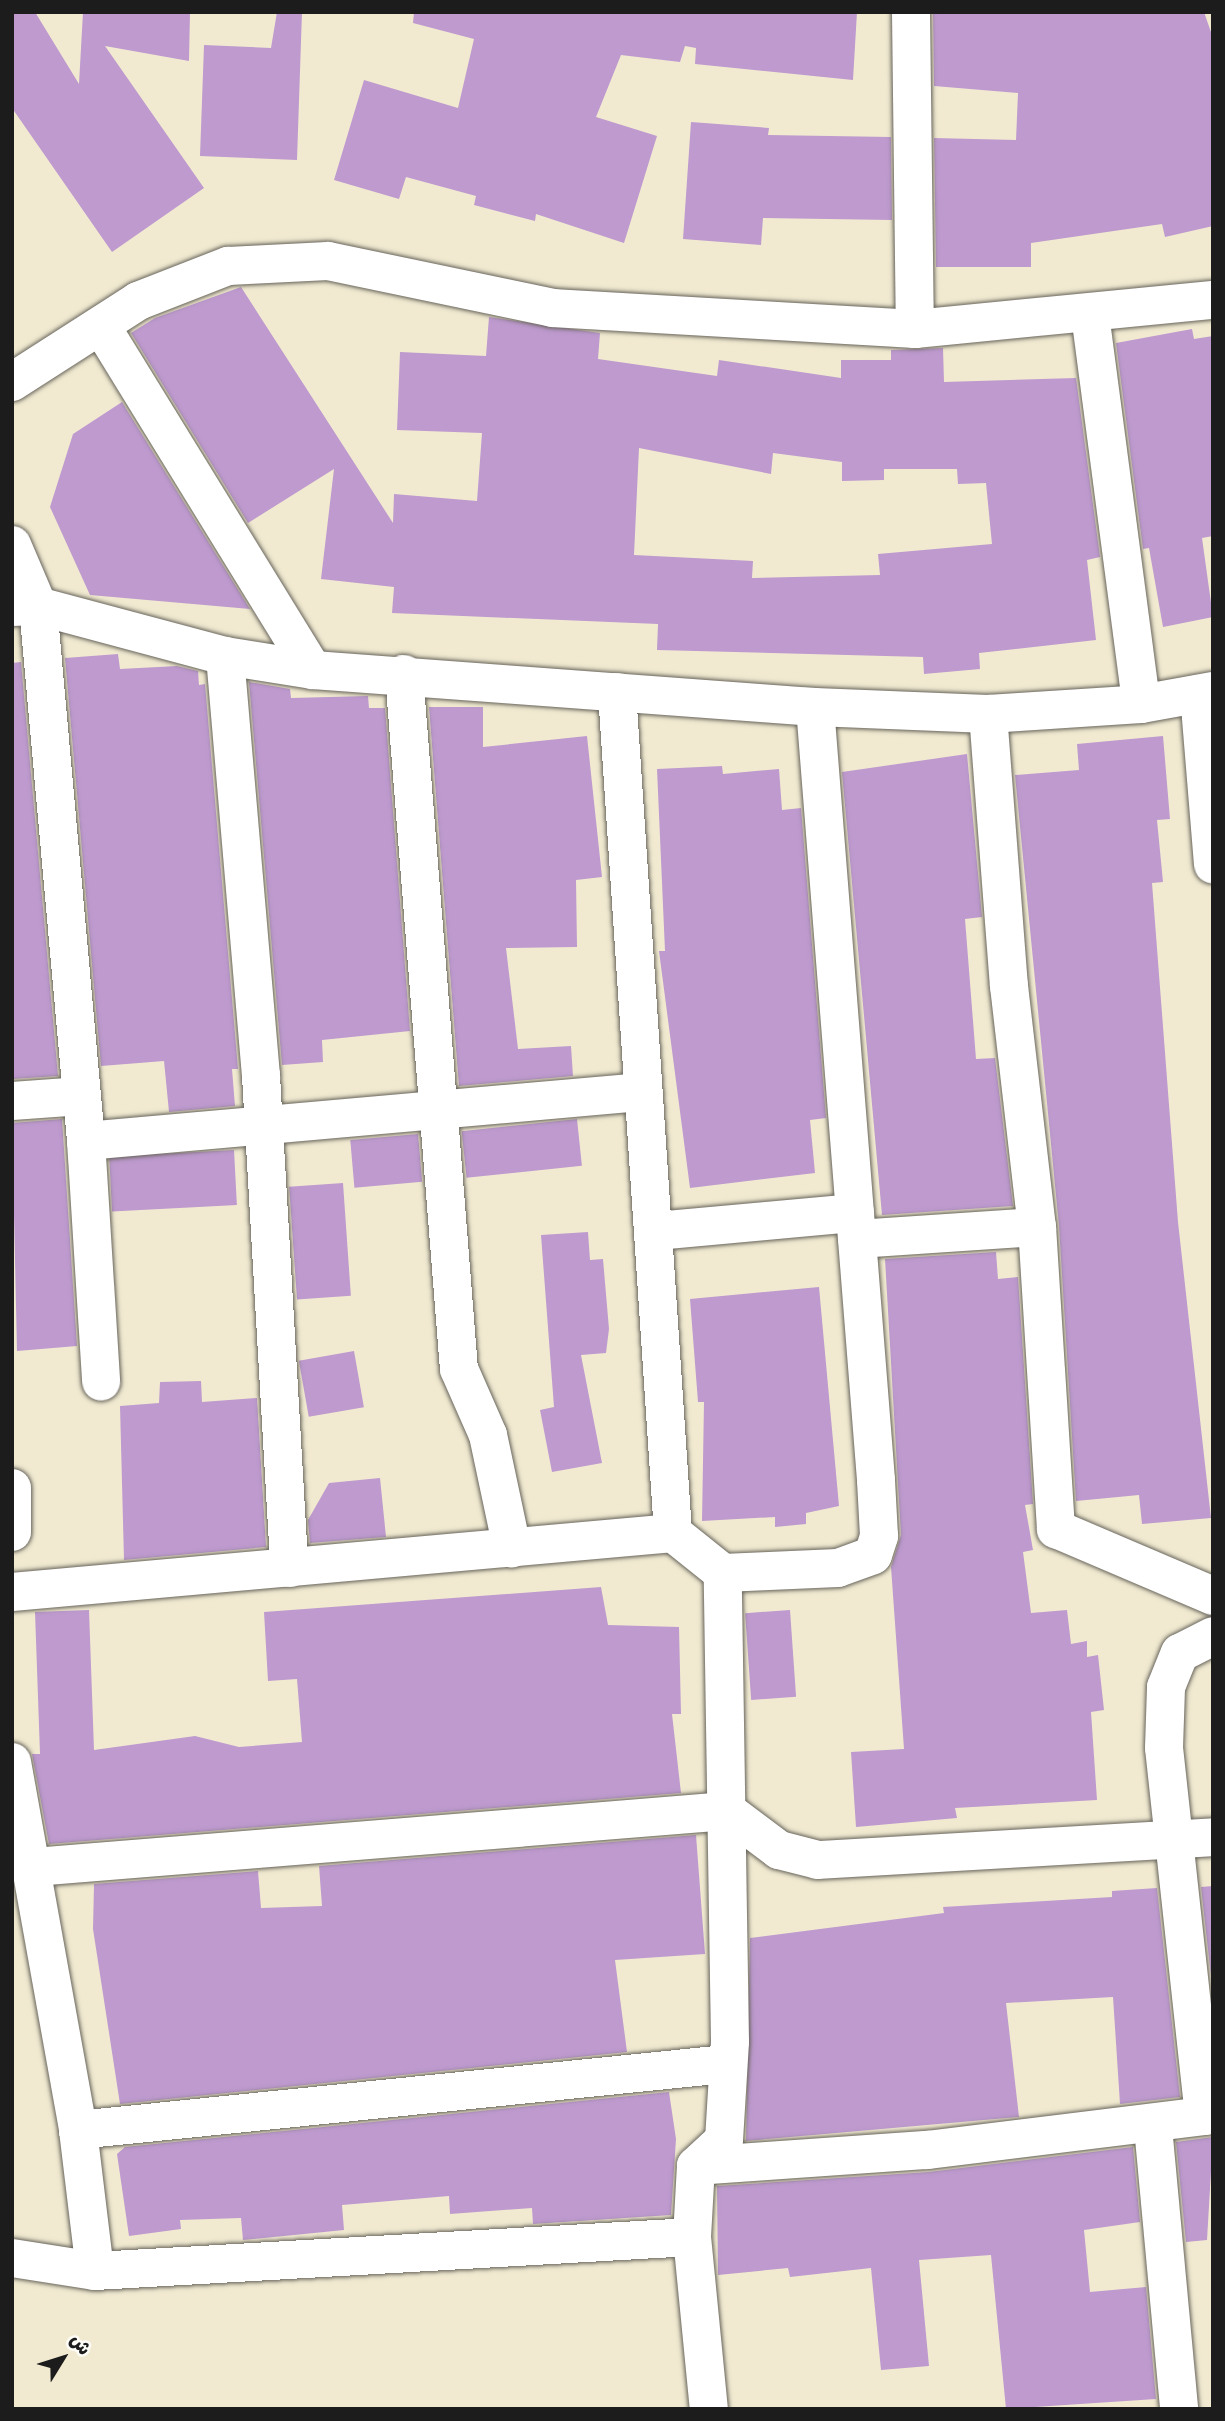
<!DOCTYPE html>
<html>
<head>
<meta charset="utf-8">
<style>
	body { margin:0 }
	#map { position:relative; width:1225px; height:2421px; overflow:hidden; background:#f1ead1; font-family:Kalam,"Playpen Sans Arabic",sans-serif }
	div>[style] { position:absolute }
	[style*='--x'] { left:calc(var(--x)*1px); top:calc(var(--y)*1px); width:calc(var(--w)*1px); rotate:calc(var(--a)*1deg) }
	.building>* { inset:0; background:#be9acf; transform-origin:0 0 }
	.roads { filter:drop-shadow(0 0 2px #67645b) drop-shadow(0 0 2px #67645b) }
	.minor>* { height:38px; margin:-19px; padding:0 19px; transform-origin:19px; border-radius:19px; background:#fff }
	span { translate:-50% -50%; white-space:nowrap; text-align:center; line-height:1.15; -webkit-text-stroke:6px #fdfcf7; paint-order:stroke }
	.frame { position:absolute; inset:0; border:14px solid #1c1c1c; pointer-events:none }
	.north { position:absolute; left:28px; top:2323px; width:70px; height:70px; -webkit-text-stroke:5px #fdfcf7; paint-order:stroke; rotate:52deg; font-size:19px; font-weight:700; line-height:28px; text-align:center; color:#1c1c1c }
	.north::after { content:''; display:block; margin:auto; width:24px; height:32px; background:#1c1c1c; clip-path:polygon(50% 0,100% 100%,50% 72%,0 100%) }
</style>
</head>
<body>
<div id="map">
	<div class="building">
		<i style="clip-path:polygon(12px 12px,35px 12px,79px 84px,83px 12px,190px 12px,189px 61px,105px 46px,204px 188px,112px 252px,12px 108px)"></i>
		<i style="clip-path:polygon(277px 12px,302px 12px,297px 160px,200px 156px,204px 45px,271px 48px)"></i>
		<i style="clip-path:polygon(414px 12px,857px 12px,853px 80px,695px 64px,696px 48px,685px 46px,680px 62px,621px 55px,596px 117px,657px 136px,624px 243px,536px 214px,535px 221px,474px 205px,476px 196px,406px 177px,399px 199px,334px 180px,364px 80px,458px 108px,474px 39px,413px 23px)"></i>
		<i style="clip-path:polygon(933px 12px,1204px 12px,1213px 38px,1213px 226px,1165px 237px,1162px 224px,1031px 243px,1031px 267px,936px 267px,934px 138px,1016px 140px,1018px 93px,934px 86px)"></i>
		<i style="clip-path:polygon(691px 122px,769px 128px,768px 135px,891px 137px,892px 220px,763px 218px,761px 245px,683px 239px)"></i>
		<i style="clip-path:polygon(evenodd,241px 287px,393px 523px,394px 494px,477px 501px,482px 433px,397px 430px,400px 352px,486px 356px,489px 317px,600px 333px,598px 359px,717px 376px,719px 360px,841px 378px,841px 360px,891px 360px,891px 350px,943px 348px,944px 382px,1076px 378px,1100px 557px,1087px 560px,1096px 640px,979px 653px,980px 669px,924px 674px,923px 657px,657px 650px,658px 624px,392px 613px,394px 587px,321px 579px,334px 469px,248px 523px,131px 333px,155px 318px,241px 287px,639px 448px,771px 474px,773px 453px,842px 462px,842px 481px,884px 480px,884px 469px,957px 469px,958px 484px,986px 483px,992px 544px,878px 554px,880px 575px,752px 578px,753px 561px,634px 555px,639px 448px)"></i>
		<i style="clip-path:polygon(1192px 329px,1194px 339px,1213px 336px,1213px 536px,1202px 538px,1213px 617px,1163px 627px,1149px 548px,1143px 549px,1116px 343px)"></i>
		<i style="clip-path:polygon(122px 402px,250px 609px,90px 595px,50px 507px,73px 434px)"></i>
		<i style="clip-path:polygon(118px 654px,120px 669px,177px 666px,198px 671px,199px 685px,205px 684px,238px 1069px,232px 1069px,235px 1106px,169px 1112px,164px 1061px,101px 1066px,65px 658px)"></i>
		<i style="clip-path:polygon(21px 662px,58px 1076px,12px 1079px,12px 663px)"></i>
		<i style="clip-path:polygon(249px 682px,290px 689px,291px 698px,368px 696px,369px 708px,385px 708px,410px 1031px,322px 1040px,323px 1062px,282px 1065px)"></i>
		<i style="clip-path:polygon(429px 707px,483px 707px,483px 747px,587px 736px,602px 877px,576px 880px,577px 947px,506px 948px,518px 1049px,571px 1046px,573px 1076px,459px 1086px)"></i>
		<i style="clip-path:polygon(1163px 736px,1170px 819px,1157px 820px,1163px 882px,1152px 883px,1178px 1222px,1211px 1518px,1142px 1524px,1139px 1495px,1076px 1501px,1059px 1226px,1015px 775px,1079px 770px,1077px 744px)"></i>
		<i style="clip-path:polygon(967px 754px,982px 917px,965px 919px,976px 1059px,995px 1058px,1013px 1206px,882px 1215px,842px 772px)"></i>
		<i style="clip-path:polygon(722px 766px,723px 774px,779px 769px,782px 810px,801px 808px,826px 1118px,810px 1120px,815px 1173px,690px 1188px,659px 951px,665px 951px,657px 769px)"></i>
		<i style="clip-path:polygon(62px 1119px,77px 1346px,17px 1351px,12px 1123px)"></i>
		<i style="left:577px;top:1119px;width:47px;height:116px;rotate:84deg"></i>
		<i style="left:418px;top:1134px;width:48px;height:68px;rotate:85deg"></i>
		<i style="left:234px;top:1150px;width:55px;height:125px;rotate:87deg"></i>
		<i style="left:343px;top:1183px;width:113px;height:54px;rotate:86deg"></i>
		<i style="clip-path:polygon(588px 1232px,590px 1260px,603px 1259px,609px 1329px,606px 1353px,581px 1355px,602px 1463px,552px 1472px,540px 1410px,554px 1407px,541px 1235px)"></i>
		<i style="clip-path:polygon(996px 1252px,998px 1279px,1018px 1277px,1033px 1504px,1025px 1505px,1033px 1550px,1023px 1552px,1031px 1613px,1067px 1610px,1071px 1644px,1087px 1641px,1087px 1657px,1098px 1655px,1104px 1710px,1091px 1712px,1097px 1800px,955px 1808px,957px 1818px,856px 1827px,851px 1752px,904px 1749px,891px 1567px,901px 1535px,885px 1259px)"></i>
		<i style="clip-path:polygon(819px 1287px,839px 1506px,806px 1513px,806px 1524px,775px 1527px,775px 1517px,702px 1521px,704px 1402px,698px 1402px,690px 1299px)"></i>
		<i style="left:354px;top:1351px;width:57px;height:56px;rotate:80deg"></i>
		<i style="clip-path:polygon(201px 1381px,202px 1402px,257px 1398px,266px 1547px,124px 1560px,120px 1406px,159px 1403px,160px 1382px)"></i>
		<i style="clip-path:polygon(380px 1478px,386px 1537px,310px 1543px,308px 1520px,329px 1483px)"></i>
		<i style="clip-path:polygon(601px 1587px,608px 1625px,679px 1627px,681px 1714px,672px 1714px,681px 1793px,49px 1844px,32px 1754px,40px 1754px,35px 1612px,89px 1610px,94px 1750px,195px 1736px,239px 1747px,302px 1742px,297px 1679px,268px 1681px,264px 1612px)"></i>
		<i style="left:790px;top:1610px;width:87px;height:45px;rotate:86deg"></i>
		<i style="clip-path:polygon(696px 1835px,705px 1954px,615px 1960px,627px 2052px,120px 2104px,93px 1929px,94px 1884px,258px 1871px,261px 1908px,322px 1906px,319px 1866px)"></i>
		<i style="clip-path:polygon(1213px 1886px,1213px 1994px,1201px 1887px)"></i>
		<i style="clip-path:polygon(1157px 1888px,1180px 2097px,1120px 2104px,1113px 1997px,1006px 2003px,1019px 2117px,746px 2141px,750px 1938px,944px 1913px,943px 1907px,1112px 1897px,1112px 1891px)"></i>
		<i style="clip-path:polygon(669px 2092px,676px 2139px,671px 2215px,533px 2224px,532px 2208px,450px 2214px,449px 2196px,342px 2205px,344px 2230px,243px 2240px,241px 2218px,180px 2220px,181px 2229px,129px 2236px,117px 2154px,125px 2147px)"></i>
		<i style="clip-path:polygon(1213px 2137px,1207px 2240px,1186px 2242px,1176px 2142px)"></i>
		<i style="clip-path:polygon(1133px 2147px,1140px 2222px,1084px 2230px,1090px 2292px,1146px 2287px,1156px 2399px,1006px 2409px,991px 2255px,919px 2260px,929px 2366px,881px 2370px,871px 2268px,790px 2277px,788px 2268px,718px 2275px,717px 2186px,929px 2172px)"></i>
	</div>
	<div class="roads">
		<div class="minor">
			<i style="--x:911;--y:12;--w:317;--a:89.3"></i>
			<i style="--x:1090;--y:314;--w:393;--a:82.5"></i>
			<i style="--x:101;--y:326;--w:404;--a:58.4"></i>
			<i style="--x:12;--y:382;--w:150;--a:-32.7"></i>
			<i style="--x:138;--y:301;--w:97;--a:-21.3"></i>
			<i style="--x:228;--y:266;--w:100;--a:-2.9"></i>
			<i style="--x:328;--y:261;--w:229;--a:11.8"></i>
			<i style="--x:552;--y:308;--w:364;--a:3.3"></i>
			<i style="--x:915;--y:329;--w:299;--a:-5.6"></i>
			<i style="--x:12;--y:545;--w:66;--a:66.9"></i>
			<i style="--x:38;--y:606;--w:537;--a:84.87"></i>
			<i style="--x:86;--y:1141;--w:241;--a:86.4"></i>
			<i style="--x:12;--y:607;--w:26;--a:-2"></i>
			<i style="--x:38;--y:606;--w:194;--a:15"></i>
			<i style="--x:225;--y:656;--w:89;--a:9"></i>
			<i style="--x:313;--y:670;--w:503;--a:4.22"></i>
			<i style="--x:815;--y:707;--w:173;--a:2.3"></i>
			<i style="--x:988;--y:714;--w:153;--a:-3.7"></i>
			<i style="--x:1141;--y:704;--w:73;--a:-10.2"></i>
			<i style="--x:225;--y:656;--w:422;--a:85.1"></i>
			<i style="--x:261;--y:1076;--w:493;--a:86.7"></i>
			<i style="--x:404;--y:674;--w:697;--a:85.48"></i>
			<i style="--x:459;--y:1369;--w:72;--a:66.3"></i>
			<i style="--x:488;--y:1435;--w:116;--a:78"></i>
			<i style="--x:617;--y:692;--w:843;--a:86.19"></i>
			<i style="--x:1199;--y:694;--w:171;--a:85.3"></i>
			<i style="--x:988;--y:714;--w:273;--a:85.6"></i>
			<i style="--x:1009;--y:986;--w:243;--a:83.4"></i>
			<i style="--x:1037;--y:1227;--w:303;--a:86.4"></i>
			<i style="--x:1056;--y:1529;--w:171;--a:23.1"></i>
			<i style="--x:12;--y:1101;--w:70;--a:-4.1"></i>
			<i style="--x:86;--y:1141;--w:556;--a:-5.05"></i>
			<i style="--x:656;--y:1231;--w:200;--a:-5.2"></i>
			<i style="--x:857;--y:1239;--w:180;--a:-3.8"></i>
			<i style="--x:12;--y:1488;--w:44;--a:90"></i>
			<i style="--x:12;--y:1592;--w:664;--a:-5.1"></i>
			<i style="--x:673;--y:1533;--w:64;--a:38.7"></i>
			<i style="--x:723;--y:1573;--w:115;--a:-2.5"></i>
			<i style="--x:838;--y:1568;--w:37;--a:-20"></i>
			<i style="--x:873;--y:1555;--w:20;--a:-72"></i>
			<i style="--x:879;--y:1536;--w:56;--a:-93.1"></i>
			<i style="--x:876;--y:1480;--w:775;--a:-94.51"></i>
			<i style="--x:12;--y:1762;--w:374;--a:79.8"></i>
			<i style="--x:78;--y:2130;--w:142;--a:83.1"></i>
			<i style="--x:34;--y:1867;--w:695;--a:-4.62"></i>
			<i style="--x:727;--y:1811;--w:65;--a:36.9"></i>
			<i style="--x:779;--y:1850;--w:40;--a:14.4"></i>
			<i style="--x:818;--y:1860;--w:396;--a:-3.3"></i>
			<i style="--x:1204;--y:2116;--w:370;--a:-96.2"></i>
			<i style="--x:1164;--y:1748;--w:61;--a:-88.1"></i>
			<i style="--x:1166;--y:1687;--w:37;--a:-68"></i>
			<i style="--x:1180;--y:1653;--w:37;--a:-27"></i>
			<i style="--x:1153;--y:2127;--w:283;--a:84.7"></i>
			<i style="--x:78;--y:2130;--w:651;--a:-5.82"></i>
			<i style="--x:696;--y:2166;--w:232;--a:-4"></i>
			<i style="--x:927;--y:2150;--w:288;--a:-7"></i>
			<i style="--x:692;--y:2237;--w:71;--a:-86.8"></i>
			<i style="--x:696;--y:2166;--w:38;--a:-43"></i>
			<i style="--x:724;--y:2140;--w:98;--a:-86.5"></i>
			<i style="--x:730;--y:2042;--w:469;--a:-90.9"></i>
			<i style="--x:12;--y:2258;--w:84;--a:8.9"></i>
			<i style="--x:95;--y:2271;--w:598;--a:-3.26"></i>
			<i style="--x:692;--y:2237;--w:173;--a:84.4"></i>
		</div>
	</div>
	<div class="frame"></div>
	<div class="north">ش</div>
</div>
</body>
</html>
